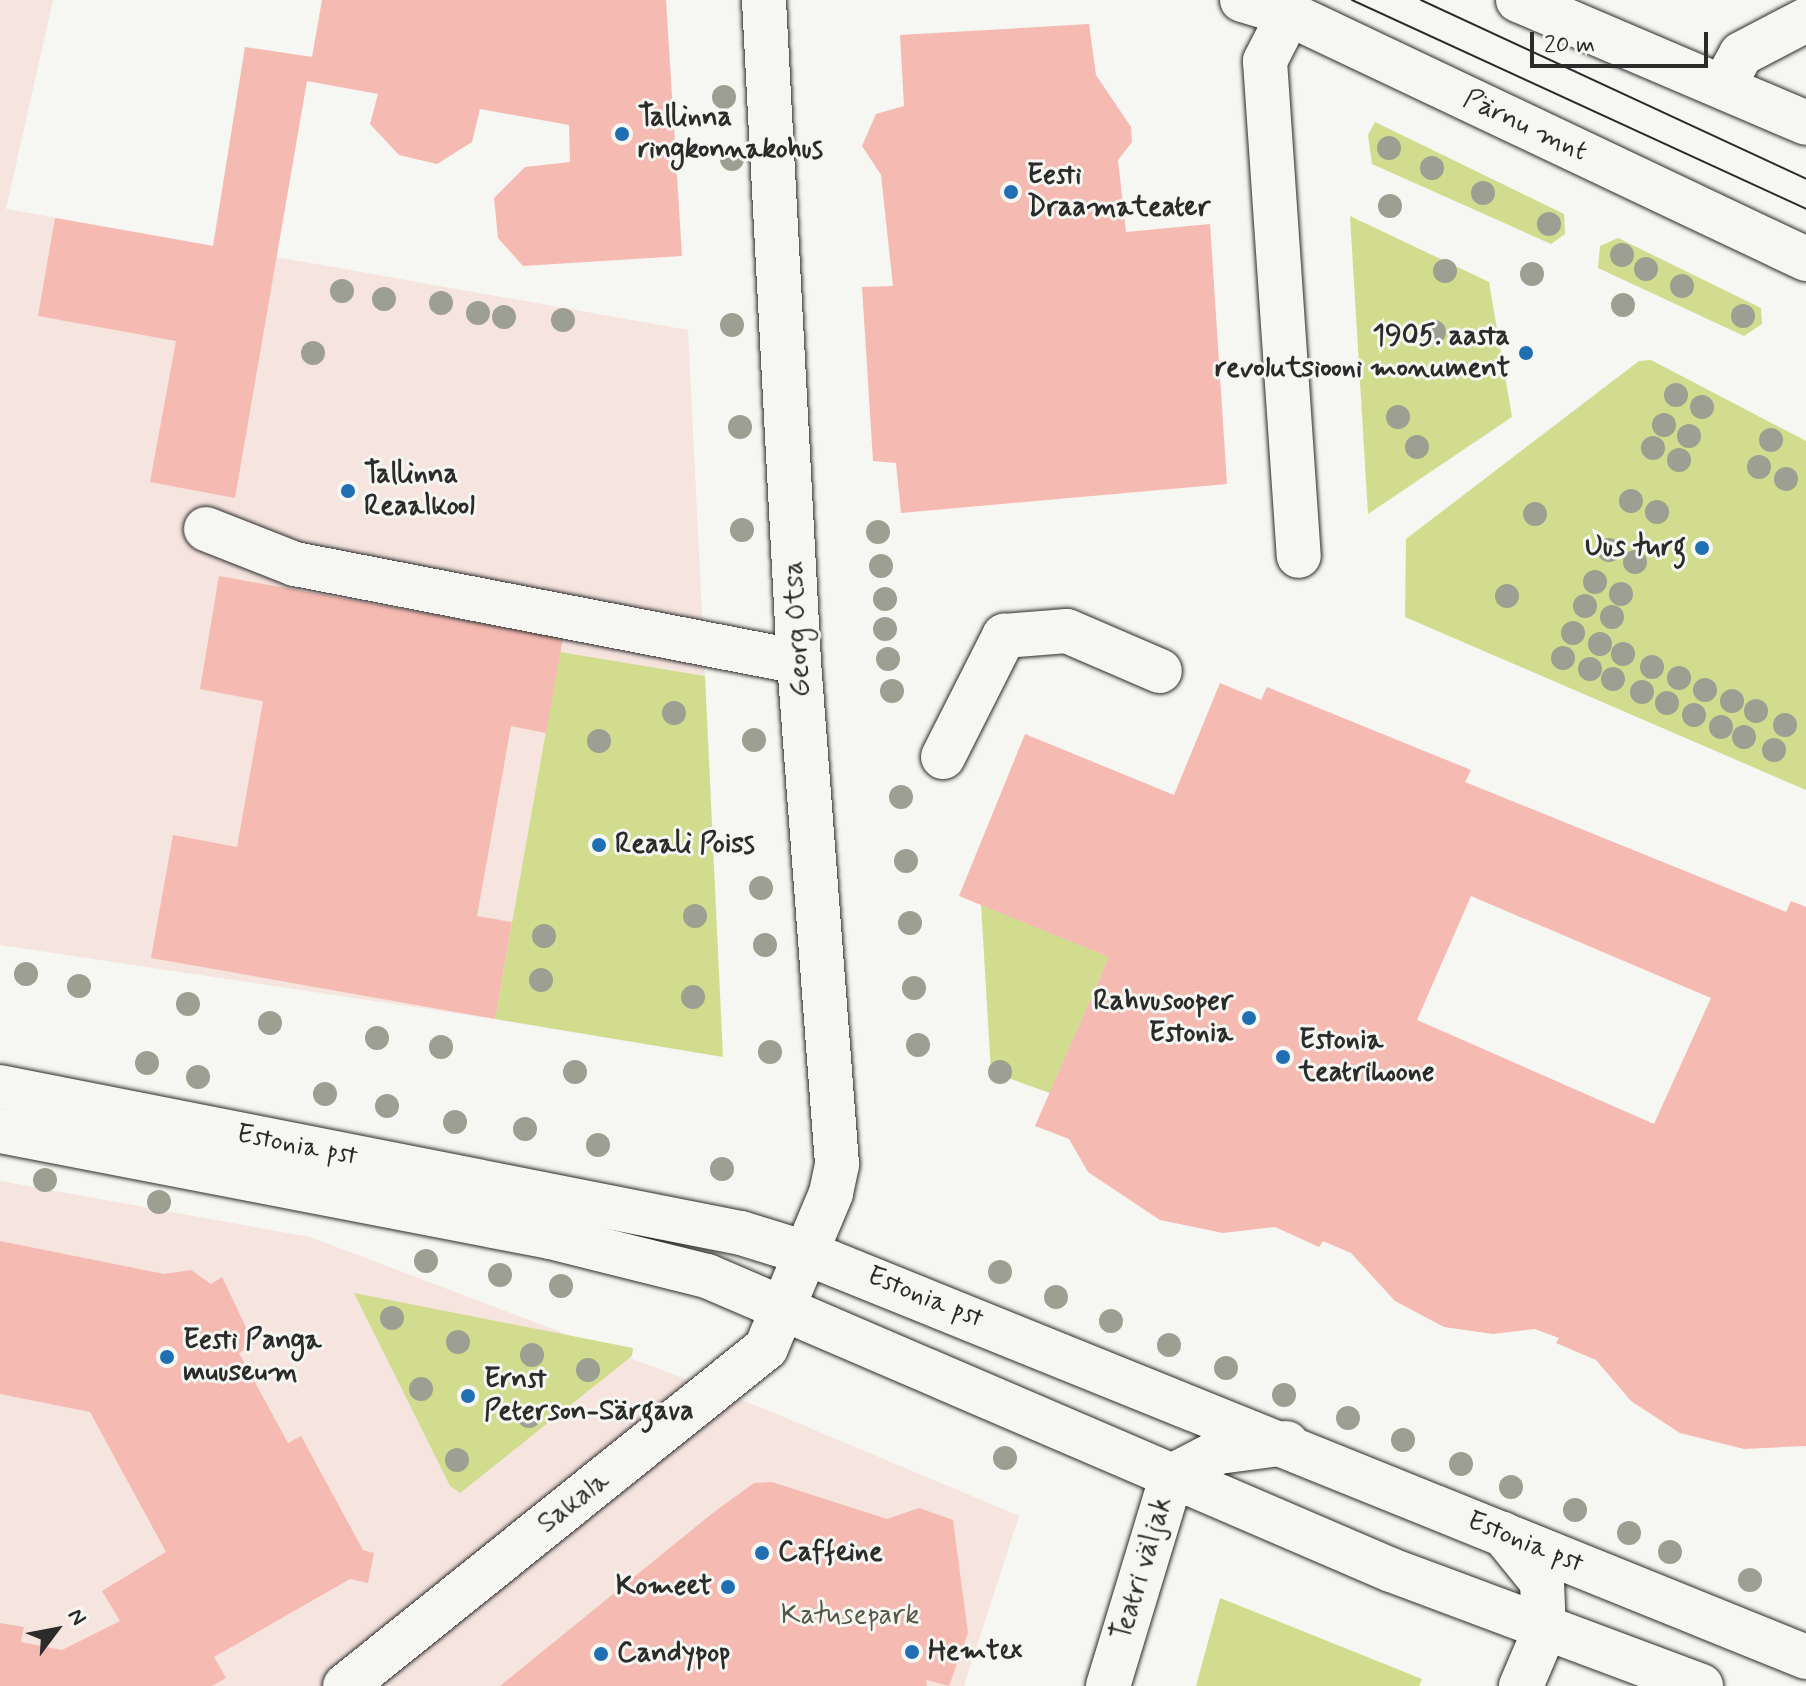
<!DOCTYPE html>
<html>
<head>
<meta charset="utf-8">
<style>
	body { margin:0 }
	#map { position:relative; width:1806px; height:1686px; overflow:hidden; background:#f6f6f2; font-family:Mynerve,sans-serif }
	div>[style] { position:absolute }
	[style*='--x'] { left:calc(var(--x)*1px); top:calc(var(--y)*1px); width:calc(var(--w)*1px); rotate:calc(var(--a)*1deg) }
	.built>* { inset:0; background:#f6e4df }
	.green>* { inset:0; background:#d1dc8f }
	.building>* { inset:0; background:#f5bab2 }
	.roads { filter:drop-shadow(0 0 2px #2b2b2b) drop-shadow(0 0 2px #2b2b2b) }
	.minor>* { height:44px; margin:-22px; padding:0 22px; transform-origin:22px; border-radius:22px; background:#f6f6f2 }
	.major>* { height:44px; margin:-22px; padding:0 22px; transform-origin:22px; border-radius:22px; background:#f6f6f2 }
	.tram>* { height:2px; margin:-1px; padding:0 1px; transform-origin:1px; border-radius:1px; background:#2b2b2b }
	.trees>* { width:24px; height:24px; margin:-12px; border-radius:50%; background:#9d9f92 }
	.dots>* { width:22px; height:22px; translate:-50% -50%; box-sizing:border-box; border:4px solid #f6f6f2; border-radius:50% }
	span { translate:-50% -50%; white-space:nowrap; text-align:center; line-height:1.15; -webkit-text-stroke:6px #f6f6f2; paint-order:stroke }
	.poi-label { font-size:28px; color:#2b2b2b; font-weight:700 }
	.left { translate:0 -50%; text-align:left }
	.right { translate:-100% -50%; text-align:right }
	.street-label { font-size:28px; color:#2b2b2b }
	.park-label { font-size:28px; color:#545744 }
	.north { position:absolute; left:16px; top:1590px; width:80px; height:80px; -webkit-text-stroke:6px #f6f6f2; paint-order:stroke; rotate:58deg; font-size:22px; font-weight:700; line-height:32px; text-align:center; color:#2b2b2b }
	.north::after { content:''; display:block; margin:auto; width:28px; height:36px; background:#2b2b2b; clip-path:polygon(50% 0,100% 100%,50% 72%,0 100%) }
	.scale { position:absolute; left:1530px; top:32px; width:178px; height:36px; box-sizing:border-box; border:4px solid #2b2b2b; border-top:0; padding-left:10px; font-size:24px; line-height:28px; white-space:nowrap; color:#2b2b2b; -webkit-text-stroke:6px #f6f6f2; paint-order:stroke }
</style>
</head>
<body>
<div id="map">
	<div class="built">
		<i style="clip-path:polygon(0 0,53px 0,6px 209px,688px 330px,705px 676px,560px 653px,495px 1019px,0 945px)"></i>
		<i style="clip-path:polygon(0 1181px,310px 1237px,767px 1410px,1019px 1516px,964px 1686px,0 1686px)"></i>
	</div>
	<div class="green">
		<i style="clip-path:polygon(1375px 122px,1564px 214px,1565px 234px,1551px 244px,1372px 164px,1368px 135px)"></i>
		<i style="clip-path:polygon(1350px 216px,1489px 282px,1512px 417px,1368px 514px)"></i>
		<i style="clip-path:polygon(1618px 238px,1761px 308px,1762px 324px,1744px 336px,1598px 268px,1600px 246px)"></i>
		<i style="clip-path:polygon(1651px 360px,1806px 441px,1806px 790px,1405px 617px,1406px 539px,1639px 361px)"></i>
		<i style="clip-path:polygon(560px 652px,705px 676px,723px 1057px,495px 1019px)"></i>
		<i style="clip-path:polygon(981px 904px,1109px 957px,1050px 1093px,991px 1072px)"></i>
		<i style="clip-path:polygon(354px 1293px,633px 1348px,632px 1356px,460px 1493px,450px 1486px)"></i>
		<i style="clip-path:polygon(1220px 1598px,1422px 1679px,1419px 1686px,1196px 1686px)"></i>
	</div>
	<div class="building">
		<i style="clip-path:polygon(322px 0,666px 0,682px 256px,523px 266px,498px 238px,494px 198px,525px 167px,570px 162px,569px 125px,480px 109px,472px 142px,437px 164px,399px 155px,370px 124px,378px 94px,307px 81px,235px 498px,150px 482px,176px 341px,38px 316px,55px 218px,213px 246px,245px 47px,312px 57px)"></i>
		<i style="clip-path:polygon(1089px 24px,1096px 75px,1131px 127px,1132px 142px,1118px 160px,1126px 232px,1210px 224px,1227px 484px,901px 513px,896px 463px,873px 461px,862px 287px,893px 286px,881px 175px,862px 146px,876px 114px,904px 106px,900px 35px)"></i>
		<i style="clip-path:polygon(219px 576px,563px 638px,546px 733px,511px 726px,477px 916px,512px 922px,495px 1019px,151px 958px,173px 835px,237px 847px,263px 701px,200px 689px)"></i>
		<i style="clip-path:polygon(evenodd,1220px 683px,1261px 700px,1267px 687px,1471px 770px,1465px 782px,1512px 801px,1786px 912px,1791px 901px,1806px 907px,1806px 1446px,1744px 1449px,1680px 1433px,1631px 1401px,1596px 1360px,1556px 1343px,1559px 1338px,1535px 1329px,1493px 1334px,1444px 1327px,1395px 1301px,1351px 1253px,1323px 1241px,1319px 1247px,1275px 1227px,1223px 1233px,1160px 1220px,1088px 1172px,1069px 1139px,1035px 1126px,1109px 957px,959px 896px,1025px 734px,1174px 795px,1220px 683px,1471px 896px,1711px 998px,1654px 1124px,1417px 1020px,1471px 896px)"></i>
		<i style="clip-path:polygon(0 1241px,164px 1274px,191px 1270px,211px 1284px,222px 1277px,254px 1344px,239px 1353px,288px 1443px,301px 1436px,363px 1550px,374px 1553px,368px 1583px,350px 1579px,214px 1657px,226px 1678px,212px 1686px,0 1686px,0 1623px,24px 1627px,21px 1642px,62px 1650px,120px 1621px,102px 1591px,166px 1552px,90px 1412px,0 1394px)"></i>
		<i style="clip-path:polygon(772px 1482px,887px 1519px,919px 1508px,953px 1520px,968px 1633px,949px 1686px,926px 1680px,927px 1686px,500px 1686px,714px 1512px,754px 1483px)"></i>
	</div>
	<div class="roads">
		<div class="minor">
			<i style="--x:1289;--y:14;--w:53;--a:117.1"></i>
			<i style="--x:1265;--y:61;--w:496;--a:86.1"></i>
			<i style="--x:1724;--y:85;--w:35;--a:-61"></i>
			<i style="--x:1741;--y:54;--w:73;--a:-27.6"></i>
			<i style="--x:206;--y:529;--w:96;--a:21.5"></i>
			<i style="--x:295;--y:564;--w:513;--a:11"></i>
			<i style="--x:943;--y:757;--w:136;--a:-63.2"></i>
			<i style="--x:1004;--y:636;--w:63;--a:-4.5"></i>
			<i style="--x:1067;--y:631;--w:101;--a:23.3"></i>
			<i style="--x:1503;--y:1534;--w:62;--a:50.9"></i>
			<i style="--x:1542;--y:1582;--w:50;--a:87.7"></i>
			<i style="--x:1544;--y:1632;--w:59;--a:113.1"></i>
			<i style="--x:345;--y:1686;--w:540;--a:-38.76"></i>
			<i style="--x:766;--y:1348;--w:168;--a:-67.2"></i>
			<i style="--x:831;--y:1193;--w:30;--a:-78"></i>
			<i style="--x:837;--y:1164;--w:503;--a:-94.33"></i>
			<i style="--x:799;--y:662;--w:663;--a:-93.03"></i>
			<i style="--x:1108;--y:1686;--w:220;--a:-73.1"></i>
			<i style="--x:1172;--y:1476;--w:52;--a:-27.6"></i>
			<i style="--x:1218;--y:1452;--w:69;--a:-7.5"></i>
		</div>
		<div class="major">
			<i style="--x:1242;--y:0;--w:49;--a:16.6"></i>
			<i style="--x:1289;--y:14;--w:572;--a:25.36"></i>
			<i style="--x:1518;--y:0;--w:313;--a:23.1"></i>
			<i style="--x:0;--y:1087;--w:755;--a:11.15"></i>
			<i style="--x:741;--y:1233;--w:71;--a:17.2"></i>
			<i style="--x:809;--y:1254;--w:1075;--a:22.01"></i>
			<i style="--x:0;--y:1131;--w:560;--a:10.91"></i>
			<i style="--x:550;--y:1237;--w:162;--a:14"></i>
			<i style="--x:707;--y:1276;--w:745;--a:23.26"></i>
			<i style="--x:1391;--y:1570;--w:331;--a:20.5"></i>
		</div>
	</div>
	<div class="tram">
		<i style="--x:1352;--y:0;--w:500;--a:24.7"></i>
		<i style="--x:1421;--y:0;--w:425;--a:24.9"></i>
	</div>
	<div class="trees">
		<i style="left:724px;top:97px"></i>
		<i style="left:1389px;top:148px"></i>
		<i style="left:732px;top:159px"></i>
		<i style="left:1432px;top:168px"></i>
		<i style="left:1483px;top:193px"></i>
		<i style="left:1390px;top:206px"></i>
		<i style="left:1549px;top:224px"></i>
		<i style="left:1622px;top:255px"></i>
		<i style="left:1646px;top:269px"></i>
		<i style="left:1445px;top:271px"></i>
		<i style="left:1532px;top:274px"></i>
		<i style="left:1682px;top:286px"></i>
		<i style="left:342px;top:291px"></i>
		<i style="left:384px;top:299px"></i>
		<i style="left:441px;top:303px"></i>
		<i style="left:1623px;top:305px"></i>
		<i style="left:478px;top:313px"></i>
		<i style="left:1743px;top:316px"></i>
		<i style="left:504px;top:317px"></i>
		<i style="left:563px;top:320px"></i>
		<i style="left:732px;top:325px"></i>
		<i style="left:1434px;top:332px"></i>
		<i style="left:313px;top:353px"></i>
		<i style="left:1676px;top:395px"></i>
		<i style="left:1702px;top:407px"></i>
		<i style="left:1398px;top:417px"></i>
		<i style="left:1664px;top:425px"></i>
		<i style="left:740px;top:427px"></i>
		<i style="left:1689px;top:436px"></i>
		<i style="left:1771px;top:440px"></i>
		<i style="left:1417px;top:447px"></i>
		<i style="left:1653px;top:448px"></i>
		<i style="left:1679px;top:460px"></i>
		<i style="left:1759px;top:467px"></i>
		<i style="left:1786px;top:479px"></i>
		<i style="left:1631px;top:501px"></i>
		<i style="left:1657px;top:512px"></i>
		<i style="left:1535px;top:514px"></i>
		<i style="left:742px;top:530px"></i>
		<i style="left:878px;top:532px"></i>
		<i style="left:1609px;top:550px"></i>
		<i style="left:1635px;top:562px"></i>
		<i style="left:881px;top:566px"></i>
		<i style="left:1595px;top:582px"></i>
		<i style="left:1621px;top:594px"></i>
		<i style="left:1507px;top:596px"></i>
		<i style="left:885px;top:599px"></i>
		<i style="left:1585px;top:606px"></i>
		<i style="left:1612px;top:617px"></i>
		<i style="left:885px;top:629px"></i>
		<i style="left:1573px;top:633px"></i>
		<i style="left:1600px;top:644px"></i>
		<i style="left:1623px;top:654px"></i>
		<i style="left:1563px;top:658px"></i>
		<i style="left:888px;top:659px"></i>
		<i style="left:1652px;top:667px"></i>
		<i style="left:1590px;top:669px"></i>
		<i style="left:1679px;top:678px"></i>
		<i style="left:1613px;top:679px"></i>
		<i style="left:1705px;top:690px"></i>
		<i style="left:892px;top:691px"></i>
		<i style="left:1642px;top:692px"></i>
		<i style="left:1732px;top:701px"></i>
		<i style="left:1667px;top:703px"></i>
		<i style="left:1756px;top:711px"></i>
		<i style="left:674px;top:713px"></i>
		<i style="left:1694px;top:715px"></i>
		<i style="left:1785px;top:725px"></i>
		<i style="left:1721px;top:727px"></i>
		<i style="left:1744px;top:737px"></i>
		<i style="left:754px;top:740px"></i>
		<i style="left:599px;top:741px"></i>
		<i style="left:1774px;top:750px"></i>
		<i style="left:901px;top:797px"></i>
		<i style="left:906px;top:861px"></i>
		<i style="left:761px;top:888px"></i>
		<i style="left:695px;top:916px"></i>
		<i style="left:910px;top:923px"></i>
		<i style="left:544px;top:936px"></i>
		<i style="left:765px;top:945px"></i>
		<i style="left:26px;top:974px"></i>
		<i style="left:541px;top:980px"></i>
		<i style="left:79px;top:986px"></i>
		<i style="left:914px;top:988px"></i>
		<i style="left:693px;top:997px"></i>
		<i style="left:188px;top:1004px"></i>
		<i style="left:270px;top:1023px"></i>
		<i style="left:377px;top:1038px"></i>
		<i style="left:918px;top:1045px"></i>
		<i style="left:441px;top:1047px"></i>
		<i style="left:770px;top:1052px"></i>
		<i style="left:147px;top:1063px"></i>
		<i style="left:575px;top:1072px"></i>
		<i style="left:1000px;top:1072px"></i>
		<i style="left:198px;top:1077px"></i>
		<i style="left:325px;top:1094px"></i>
		<i style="left:387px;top:1106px"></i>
		<i style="left:455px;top:1122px"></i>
		<i style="left:525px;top:1129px"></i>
		<i style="left:598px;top:1145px"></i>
		<i style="left:722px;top:1169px"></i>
		<i style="left:45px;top:1180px"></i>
		<i style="left:159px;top:1202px"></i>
		<i style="left:426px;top:1261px"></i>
		<i style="left:1000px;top:1272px"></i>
		<i style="left:500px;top:1275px"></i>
		<i style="left:561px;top:1286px"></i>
		<i style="left:1056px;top:1297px"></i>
		<i style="left:392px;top:1318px"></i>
		<i style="left:1111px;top:1321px"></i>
		<i style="left:458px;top:1342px"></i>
		<i style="left:1169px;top:1345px"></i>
		<i style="left:532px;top:1355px"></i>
		<i style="left:1226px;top:1368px"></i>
		<i style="left:588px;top:1370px"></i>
		<i style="left:421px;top:1389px"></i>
		<i style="left:1284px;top:1395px"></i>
		<i style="left:529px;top:1416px"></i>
		<i style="left:1348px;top:1418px"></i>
		<i style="left:1403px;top:1440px"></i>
		<i style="left:1005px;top:1458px"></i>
		<i style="left:457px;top:1460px"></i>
		<i style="left:1461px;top:1464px"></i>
		<i style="left:1511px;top:1487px"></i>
		<i style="left:1575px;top:1510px"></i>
		<i style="left:1629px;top:1533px"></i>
		<i style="left:1670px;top:1552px"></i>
		<i style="left:1750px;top:1580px"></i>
	</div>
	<div class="dots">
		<i style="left:622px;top:134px;background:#1f6fb2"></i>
		<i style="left:1011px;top:192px;background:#1f6fb2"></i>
		<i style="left:1526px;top:353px;background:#1f6fb2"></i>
		<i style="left:348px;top:491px;background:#1f6fb2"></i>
		<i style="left:1702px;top:548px;background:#1f6fb2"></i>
		<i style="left:599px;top:845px;background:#1f6fb2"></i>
		<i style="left:1249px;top:1018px;background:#1f6fb2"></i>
		<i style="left:1283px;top:1057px;background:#1f6fb2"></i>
		<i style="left:167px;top:1357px;background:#1f6fb2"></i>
		<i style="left:468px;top:1396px;background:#1f6fb2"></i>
		<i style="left:762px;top:1553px;background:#1f6fb2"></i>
		<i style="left:728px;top:1587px;background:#1f6fb2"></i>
		<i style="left:912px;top:1652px;background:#1f6fb2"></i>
		<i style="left:601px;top:1654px;background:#1f6fb2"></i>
	</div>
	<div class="poi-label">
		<span class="left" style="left:638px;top:134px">Tallinna<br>ringkonnakohus</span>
		<span class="left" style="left:1027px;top:192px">Eesti<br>Draamateater</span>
		<span class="right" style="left:1510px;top:353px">1905. aasta<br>revolutsiooni monument</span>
		<span class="left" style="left:364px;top:491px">Tallinna<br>Reaalkool</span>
		<span class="right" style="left:1686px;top:548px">Uus turg</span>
		<span class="left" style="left:615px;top:845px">Reaali Poiss</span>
		<span class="right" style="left:1233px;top:1018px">Rahvusooper<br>Estonia</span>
		<span class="left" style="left:1299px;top:1057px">Estonia<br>teatrihoone</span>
		<span class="left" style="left:183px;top:1357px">Eesti Panga<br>muuseum</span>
		<span class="left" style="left:484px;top:1396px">Ernst<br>Peterson-Särgava</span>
		<span class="left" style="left:778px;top:1553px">Caffeine</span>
		<span class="right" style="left:712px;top:1587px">Komeet</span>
		<span class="left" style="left:928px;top:1652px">Hemtex</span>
		<span class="left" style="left:617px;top:1654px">Candypop</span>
	</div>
	<div class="street-label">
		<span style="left:1525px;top:126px;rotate:25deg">Pärnu mnt</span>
		<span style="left:798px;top:629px;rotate:-93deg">Georg Otsa</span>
		<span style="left:297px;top:1146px;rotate:11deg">Estonia pst</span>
		<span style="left:925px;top:1298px;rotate:22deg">Estonia pst</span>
		<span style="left:574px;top:1503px;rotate:-38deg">Sakala</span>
		<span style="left:1525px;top:1543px;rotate:22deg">Estonia pst</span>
		<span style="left:1143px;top:1569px;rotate:-73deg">Teatri väljak</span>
	</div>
	<div class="park-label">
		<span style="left:850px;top:1616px">Katusepark</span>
	</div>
	<div class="north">N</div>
	<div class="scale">20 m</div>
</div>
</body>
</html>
